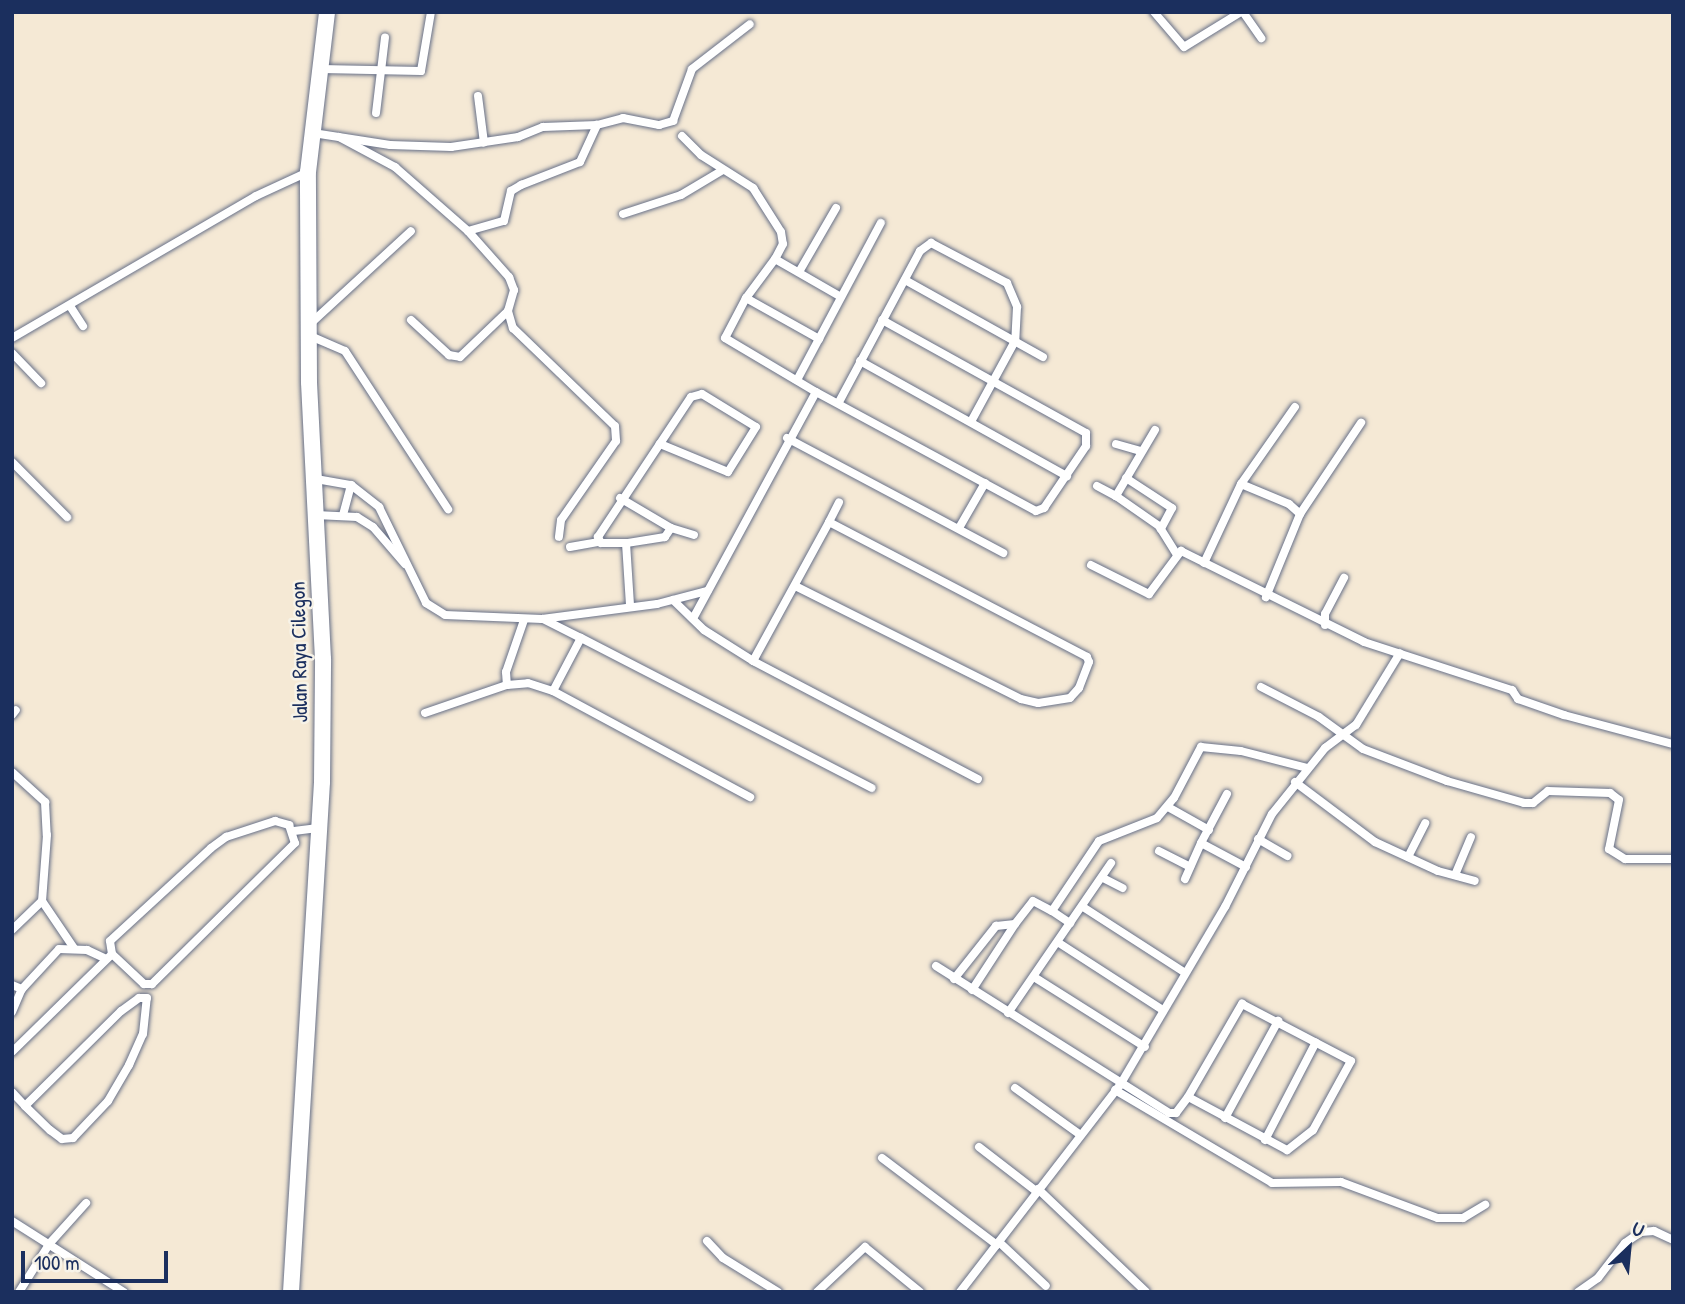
<!DOCTYPE html>
<html>
<head>
<meta charset="utf-8">
<style>
	body { margin:0 }
	#map { position:relative; width:1685px; height:1304px; overflow:hidden; background:#f5e9d5; font-family:"Patrick Hand",sans-serif }
	div>[style] { position:absolute }
	[style*='--x'] { left:calc(var(--x)*1px); top:calc(var(--y)*1px); width:calc(var(--w)*1px); rotate:calc(var(--a)*1deg) }
	.roads { filter:drop-shadow(0 0 2px #677088) drop-shadow(0 0 2px #677088) }
	.street>* { height:8px; margin:-4px; padding:0 4px; transform-origin:4px; border-radius:4px; background:#fff }
	.highway>* { height:16px; margin:-8px; padding:0 8px; transform-origin:8px; border-radius:8px; background:#fff }
	span { translate:-50% -50%; white-space:nowrap; text-align:center; line-height:1.15; -webkit-text-stroke:5px #f7f3e8; paint-order:stroke }
	.street-label { font-size:21px; color:#1b2f5e }
	.frame { position:absolute; inset:0; border:14px solid #1b2f5e; pointer-events:none }
	.north { position:absolute; left:1594px; top:1213px; width:70px; height:70px; -webkit-text-stroke:5px #f7f3e8; paint-order:stroke; rotate:26deg; font-size:19px; font-weight:700; line-height:28px; text-align:center; color:#1b2f5e }
	.north::after { content:''; display:block; margin:auto; width:24px; height:32px; background:#1b2f5e; clip-path:polygon(50% 0,100% 100%,50% 72%,0 100%) }
	.scale { position:absolute; left:21px; top:1251px; width:147px; height:32px; box-sizing:border-box; border:4px solid #1b2f5e; border-top:0; padding-left:9px; font-size:21px; line-height:24px; white-space:nowrap; color:#1b2f5e; -webkit-text-stroke:5px #f7f3e8; paint-order:stroke }
</style>
</head>
<body>
<div id="map">
	<div class="roads">
		<div class="street">
			<i style="--x:1154;--y:12;--w:46;--a:49.4"></i>
			<i style="--x:1184;--y:47;--w:67;--a:-31.6"></i>
			<i style="--x:1243;--y:12;--w:32;--a:55"></i>
			<i style="--x:321;--y:69;--w:100;--a:1.1"></i>
			<i style="--x:421;--y:71;--w:60;--a:-80.4"></i>
			<i style="--x:478;--y:96;--w:47;--a:82.7"></i>
			<i style="--x:376;--y:113;--w:76;--a:-83.2"></i>
			<i style="--x:313;--y:133;--w:78;--a:8.9"></i>
			<i style="--x:390;--y:145;--w:61;--a:1.9"></i>
			<i style="--x:451;--y:147;--w:68;--a:-8.5"></i>
			<i style="--x:518;--y:137;--w:27;--a:-22"></i>
			<i style="--x:543;--y:127;--w:54;--a:-2.1"></i>
			<i style="--x:682;--y:136;--w:27;--a:45"></i>
			<i style="--x:701;--y:155;--w:62;--a:32.4"></i>
			<i style="--x:753;--y:188;--w:52;--a:57.5"></i>
			<i style="--x:781;--y:232;--w:12;--a:81"></i>
			<i style="--x:783;--y:244;--w:17;--a:118"></i>
			<i style="--x:775;--y:259;--w:49;--a:126.6"></i>
			<i style="--x:746;--y:298;--w:45;--a:117.7"></i>
			<i style="--x:725;--y:338;--w:106;--a:30.7"></i>
			<i style="--x:816;--y:392;--w:258;--a:118.5"></i>
			<i style="--x:339;--y:137;--w:64;--a:28.2"></i>
			<i style="--x:395;--y:167;--w:97;--a:41.2"></i>
			<i style="--x:468;--y:231;--w:62;--a:48.3"></i>
			<i style="--x:509;--y:277;--w:14;--a:69"></i>
			<i style="--x:514;--y:290;--w:22;--a:106"></i>
			<i style="--x:508;--y:311;--w:18;--a:74"></i>
			<i style="--x:513;--y:328;--w:141;--a:43.9"></i>
			<i style="--x:615;--y:426;--w:15;--a:86"></i>
			<i style="--x:616;--y:441;--w:96;--a:124.8"></i>
			<i style="--x:561;--y:520;--w:17;--a:97"></i>
			<i style="--x:623;--y:214;--w:61;--a:-18.1"></i>
			<i style="--x:681;--y:195;--w:49;--a:-30.8"></i>
			<i style="--x:468;--y:231;--w:37;--a:-16"></i>
			<i style="--x:504;--y:221;--w:31;--a:-77"></i>
			<i style="--x:511;--y:191;--w:12;--a:-31"></i>
			<i style="--x:521;--y:185;--w:63;--a:-21.3"></i>
			<i style="--x:580;--y:162;--w:41;--a:-65.3"></i>
			<i style="--x:597;--y:125;--w:27;--a:-15"></i>
			<i style="--x:623;--y:118;--w:37;--a:11"></i>
			<i style="--x:659;--y:125;--w:15;--a:-16"></i>
			<i style="--x:673;--y:121;--w:55;--a:-69.9"></i>
			<i style="--x:692;--y:69;--w:73;--a:-37.8"></i>
			<i style="--x:775;--y:259;--w:76;--a:29.9"></i>
			<i style="--x:799;--y:272;--w:74;--a:-60"></i>
			<i style="--x:905;--y:280;--w:158;--a:29.2"></i>
			<i style="--x:746;--y:298;--w:84;--a:29.3"></i>
			<i style="--x:70;--y:306;--w:24;--a:57"></i>
			<i style="--x:411;--y:320;--w:52;--a:42.6"></i>
			<i style="--x:449;--y:355;--w:11;--a:10"></i>
			<i style="--x:460;--y:357;--w:66;--a:-43.8"></i>
			<i style="--x:310;--y:324;--w:137;--a:-42.6"></i>
			<i style="--x:308;--y:335;--w:40;--a:23.4"></i>
			<i style="--x:345;--y:351;--w:189;--a:56.9"></i>
			<i style="--x:12;--y:338;--w:282;--a:-30.2"></i>
			<i style="--x:256;--y:196;--w:57;--a:-24.8"></i>
			<i style="--x:12;--y:353;--w:42;--a:46"></i>
			<i style="--x:860;--y:361;--w:237;--a:29.1"></i>
			<i style="--x:797;--y:380;--w:178;--a:-61.9"></i>
			<i style="--x:816;--y:392;--w:250;--a:28.4"></i>
			<i style="--x:1036;--y:511;--w:9;--a:-21"></i>
			<i style="--x:1044;--y:508;--w:75;--a:-55.9"></i>
			<i style="--x:1086;--y:446;--w:13;--a:-90"></i>
			<i style="--x:1086;--y:433;--w:233;--a:-151"></i>
			<i style="--x:839;--y:402;--w:171;--a:-61.8"></i>
			<i style="--x:920;--y:251;--w:14;--a:-36"></i>
			<i style="--x:931;--y:243;--w:86;--a:27.8"></i>
			<i style="--x:1007;--y:283;--w:26;--a:67"></i>
			<i style="--x:1017;--y:307;--w:34;--a:93"></i>
			<i style="--x:1015;--y:341;--w:90;--a:118.6"></i>
			<i style="--x:1155;--y:430;--w:77;--a:120.6"></i>
			<i style="--x:1116;--y:496;--w:52;--a:34.9"></i>
			<i style="--x:1159;--y:526;--w:34;--a:58"></i>
			<i style="--x:787;--y:438;--w:245;--a:28"></i>
			<i style="--x:1116;--y:444;--w:26;--a:16"></i>
			<i style="--x:12;--y:462;--w:78;--a:45"></i>
			<i style="--x:1126;--y:478;--w:55;--a:33.1"></i>
			<i style="--x:1172;--y:508;--w:24;--a:118"></i>
			<i style="--x:316;--y:479;--w:36;--a:10"></i>
			<i style="--x:351;--y:485;--w:36;--a:38"></i>
			<i style="--x:379;--y:507;--w:107;--a:63.9"></i>
			<i style="--x:426;--y:603;--w:22;--a:32"></i>
			<i style="--x:445;--y:615;--w:97;--a:2.4"></i>
			<i style="--x:542;--y:619;--w:116;--a:-7.4"></i>
			<i style="--x:657;--y:604;--w:52;--a:-14.6"></i>
			<i style="--x:1241;--y:484;--w:52;--a:22.6"></i>
			<i style="--x:1289;--y:504;--w:15;--a:42"></i>
			<i style="--x:1300;--y:514;--w:90;--a:112.3"></i>
			<i style="--x:1097;--y:486;--w:21;--a:28"></i>
			<i style="--x:620;--y:498;--w:59;--a:30.5"></i>
			<i style="--x:671;--y:528;--w:11;--a:124"></i>
			<i style="--x:665;--y:537;--w:39;--a:171"></i>
			<i style="--x:1300;--y:514;--w:110;--a:-56.2"></i>
			<i style="--x:316;--y:515;--w:41;--a:2.8"></i>
			<i style="--x:357;--y:517;--w:19;--a:32"></i>
			<i style="--x:373;--y:527;--w:49;--a:49.1"></i>
			<i style="--x:343;--y:515;--w:31;--a:-75"></i>
			<i style="--x:829;--y:522;--w:22;--a:-63"></i>
			<i style="--x:671;--y:528;--w:24;--a:17"></i>
			<i style="--x:959;--y:528;--w:52;--a:-60"></i>
			<i style="--x:570;--y:547;--w:28;--a:-10"></i>
			<i style="--x:1204;--y:563;--w:87;--a:-64.9"></i>
			<i style="--x:1241;--y:484;--w:94;--a:-55"></i>
			<i style="--x:1091;--y:565;--w:65;--a:26.6"></i>
			<i style="--x:1149;--y:594;--w:54;--a:-53.3"></i>
			<i style="--x:1181;--y:551;--w:204;--a:26.4"></i>
			<i style="--x:1364;--y:642;--w:156;--a:18"></i>
			<i style="--x:1512;--y:690;--w:11;--a:56"></i>
			<i style="--x:1518;--y:699;--w:49;--a:19.2"></i>
			<i style="--x:1564;--y:715;--w:113;--a:14.9"></i>
			<i style="--x:673;--y:600;--w:43;--a:44.1"></i>
			<i style="--x:704;--y:630;--w:58;--a:32.3"></i>
			<i style="--x:753;--y:661;--w:254;--a:27.7"></i>
			<i style="--x:630;--y:605;--w:62;--a:-93.7"></i>
			<i style="--x:626;--y:543;--w:25;--a:180"></i>
			<i style="--x:601;--y:543;--w:7;--a:-117"></i>
			<i style="--x:598;--y:537;--w:168;--a:-56.4"></i>
			<i style="--x:691;--y:397;--w:11;--a:-15"></i>
			<i style="--x:702;--y:394;--w:63;--a:31.4"></i>
			<i style="--x:756;--y:427;--w:53;--a:121.9"></i>
			<i style="--x:728;--y:472;--w:74;--a:-157.6"></i>
			<i style="--x:543;--y:619;--w:42;--a:26.6"></i>
			<i style="--x:524;--y:620;--w:55;--a:109.1"></i>
			<i style="--x:506;--y:672;--w:13;--a:86"></i>
			<i style="--x:507;--y:685;--w:21;--a:-5"></i>
			<i style="--x:528;--y:683;--w:26;--a:18"></i>
			<i style="--x:553;--y:691;--w:224;--a:28.3"></i>
			<i style="--x:1325;--y:625;--w:11;--a:-90"></i>
			<i style="--x:1325;--y:614;--w:41;--a:-62.2"></i>
			<i style="--x:753;--y:661;--w:158;--a:-61.3"></i>
			<i style="--x:829;--y:522;--w:291;--a:27.6"></i>
			<i style="--x:1087;--y:657;--w:5;--a:68"></i>
			<i style="--x:1089;--y:662;--w:28;--a:111"></i>
			<i style="--x:1079;--y:688;--w:13;--a:132"></i>
			<i style="--x:1070;--y:698;--w:32;--a:171"></i>
			<i style="--x:1038;--y:703;--w:17;--a:-167"></i>
			<i style="--x:1021;--y:699;--w:250;--a:-153.4"></i>
			<i style="--x:1261;--y:687;--w:65;--a:27.3"></i>
			<i style="--x:1319;--y:717;--w:54;--a:36"></i>
			<i style="--x:1363;--y:749;--w:90;--a:20.9"></i>
			<i style="--x:1447;--y:781;--w:80;--a:15.9"></i>
			<i style="--x:1524;--y:803;--w:9;--a:0"></i>
			<i style="--x:1533;--y:803;--w:19;--a:-39"></i>
			<i style="--x:1548;--y:791;--w:62;--a:1.8"></i>
			<i style="--x:1610;--y:793;--w:11;--a:38"></i>
			<i style="--x:1619;--y:800;--w:50;--a:101.5"></i>
			<i style="--x:1609;--y:849;--w:19;--a:32"></i>
			<i style="--x:1625;--y:859;--w:48;--a:0"></i>
			<i style="--x:553;--y:691;--w:60;--a:-62.2"></i>
			<i style="--x:581;--y:638;--w:327;--a:27.3"></i>
			<i style="--x:425;--y:713;--w:87;--a:-18.9"></i>
			<i style="--x:12;--y:715;--w:6;--a:-51"></i>
			<i style="--x:12;--y:772;--w:45;--a:42.3"></i>
			<i style="--x:45;--y:802;--w:33;--a:87"></i>
			<i style="--x:47;--y:835;--w:66;--a:94.3"></i>
			<i style="--x:42;--y:901;--w:42;--a:136"></i>
			<i style="--x:1295;--y:782;--w:100;--a:36.9"></i>
			<i style="--x:1375;--y:842;--w:69;--a:24.7"></i>
			<i style="--x:1438;--y:871;--w:38;--a:15"></i>
			<i style="--x:1227;--y:794;--w:55;--a:118"></i>
			<i style="--x:1201;--y:843;--w:51;--a:28.1"></i>
			<i style="--x:1168;--y:807;--w:47;--a:29.3"></i>
			<i style="--x:275;--y:821;--w:15;--a:16"></i>
			<i style="--x:289;--y:825;--w:19;--a:72"></i>
			<i style="--x:295;--y:843;--w:201;--a:135.4"></i>
			<i style="--x:152;--y:984;--w:8;--a:180"></i>
			<i style="--x:144;--y:984;--w:44;--a:-136.8"></i>
			<i style="--x:112;--y:954;--w:13;--a:-99"></i>
			<i style="--x:110;--y:941;--w:137;--a:-42.6"></i>
			<i style="--x:211;--y:848;--w:19;--a:-36"></i>
			<i style="--x:226;--y:837;--w:52;--a:-18.1"></i>
			<i style="--x:294;--y:831;--w:24;--a:-7"></i>
			<i style="--x:1258;--y:839;--w:34;--a:30"></i>
			<i style="--x:1159;--y:851;--w:35;--a:27"></i>
			<i style="--x:1408;--y:857;--w:38;--a:-63"></i>
			<i style="--x:1455;--y:875;--w:41;--a:-67.2"></i>
			<i style="--x:1103;--y:878;--w:22;--a:27"></i>
			<i style="--x:1185;--y:879;--w:39;--a:-66"></i>
			<i style="--x:42;--y:901;--w:57;--a:55.8"></i>
			<i style="--x:1083;--y:907;--w:120;--a:32.8"></i>
			<i style="--x:1052;--y:911;--w:22;--a:34"></i>
			<i style="--x:1059;--y:943;--w:121;--a:32.9"></i>
			<i style="--x:936;--y:966;--w:275;--a:32.2"></i>
			<i style="--x:1169;--y:1113;--w:7;--a:0"></i>
			<i style="--x:1176;--y:1113;--w:20;--a:-53"></i>
			<i style="--x:1188;--y:1097;--w:108;--a:-59.9"></i>
			<i style="--x:1242;--y:1004;--w:123;--a:27.6"></i>
			<i style="--x:1351;--y:1061;--w:79;--a:118.8"></i>
			<i style="--x:1313;--y:1130;--w:33;--a:142"></i>
			<i style="--x:1287;--y:1150;--w:112;--a:-151.8"></i>
			<i style="--x:1034;--y:977;--w:131;--a:32.2"></i>
			<i style="--x:954;--y:979;--w:68;--a:-51.6"></i>
			<i style="--x:996;--y:926;--w:19;--a:-6"></i>
			<i style="--x:1015;--y:924;--w:29;--a:-52"></i>
			<i style="--x:1033;--y:901;--w:21;--a:28"></i>
			<i style="--x:1052;--y:911;--w:84;--a:-56.1"></i>
			<i style="--x:1099;--y:841;--w:62;--a:-21.6"></i>
			<i style="--x:1157;--y:818;--w:26;--a:-50"></i>
			<i style="--x:1174;--y:798;--w:58;--a:-62.1"></i>
			<i style="--x:1201;--y:747;--w:40;--a:5.7"></i>
			<i style="--x:1241;--y:751;--w:68;--a:14.4"></i>
			<i style="--x:12;--y:985;--w:11;--a:22"></i>
			<i style="--x:22;--y:989;--w:54;--a:-47.2"></i>
			<i style="--x:59;--y:949;--w:28;--a:2"></i>
			<i style="--x:87;--y:950;--w:21;--a:25"></i>
			<i style="--x:972;--y:990;--w:79;--a:-56.9"></i>
			<i style="--x:12;--y:1012;--w:25;--a:-67"></i>
			<i style="--x:1008;--y:1013;--w:182;--a:-55.5"></i>
			<i style="--x:12;--y:1052;--w:140;--a:-44.4"></i>
			<i style="--x:1015;--y:1088;--w:79;--a:35.7"></i>
			<i style="--x:1115;--y:1090;--w:182;--a:30.6"></i>
			<i style="--x:1272;--y:1183;--w:69;--a:-0.8"></i>
			<i style="--x:1341;--y:1182;--w:103;--a:20.4"></i>
			<i style="--x:1438;--y:1218;--w:25;--a:0"></i>
			<i style="--x:1463;--y:1218;--w:26;--a:-31"></i>
			<i style="--x:12;--y:1092;--w:19;--a:47"></i>
			<i style="--x:25;--y:1106;--w:35;--a:44"></i>
			<i style="--x:50;--y:1130;--w:15;--a:37"></i>
			<i style="--x:62;--y:1139;--w:11;--a:-5"></i>
			<i style="--x:73;--y:1138;--w:51;--a:-46.6"></i>
			<i style="--x:108;--y:1101;--w:42;--a:-59.7"></i>
			<i style="--x:129;--y:1065;--w:34;--a:-66"></i>
			<i style="--x:143;--y:1034;--w:36;--a:-84"></i>
			<i style="--x:147;--y:998;--w:8;--a:180"></i>
			<i style="--x:139;--y:998;--w:22;--a:144"></i>
			<i style="--x:121;--y:1011;--w:135;--a:135.3"></i>
			<i style="--x:1225;--y:1118;--w:111;--a:-61.3"></i>
			<i style="--x:1265;--y:1140;--w:110;--a:-62.5"></i>
			<i style="--x:979;--y:1147;--w:72;--a:37.7"></i>
			<i style="--x:882;--y:1158;--w:144;--a:37.1"></i>
			<i style="--x:1038;--y:1189;--w:149;--a:43.6"></i>
			<i style="--x:12;--y:1221;--w:133;--a:32.4"></i>
			<i style="--x:707;--y:1241;--w:23;--a:47"></i>
			<i style="--x:723;--y:1258;--w:65;--a:31.7"></i>
			<i style="--x:999;--y:1242;--w:64;--a:43.1"></i>
			<i style="--x:19;--y:1292;--w:58;--a:-57.7"></i>
			<i style="--x:50;--y:1243;--w:54;--a:-48"></i>
			<i style="--x:817;--y:1292;--w:66;--a:-43.2"></i>
			<i style="--x:865;--y:1247;--w:71;--a:39.3"></i>
			<i style="--x:960;--y:1292;--w:262;--a:-52.3"></i>
			<i style="--x:1120;--y:1085;--w:207;--a:-59.5"></i>
			<i style="--x:1225;--y:907;--w:104;--a:-63.2"></i>
			<i style="--x:1272;--y:814;--w:85;--a:-51.2"></i>
			<i style="--x:1325;--y:748;--w:39;--a:-37"></i>
			<i style="--x:1356;--y:725;--w:84;--a:-58.6"></i>
			<i style="--x:1578;--y:1292;--w:24;--a:-35"></i>
			<i style="--x:1598;--y:1278;--w:44;--a:-52.4"></i>
			<i style="--x:1625;--y:1243;--w:19;--a:-35"></i>
			<i style="--x:1641;--y:1232;--w:13;--a:-4"></i>
			<i style="--x:1654;--y:1231;--w:21;--a:25"></i>
		</div>
		<div class="highway">
			<i style="--x:291;--y:1292;--w:511;--a:-86.52"></i>
			<i style="--x:322;--y:782;--w:123;--a:-89.5"></i>
			<i style="--x:323;--y:659;--w:277;--a:-92.9"></i>
			<i style="--x:309;--y:382;--w:210;--a:-90.3"></i>
			<i style="--x:308;--y:172;--w:161;--a:-83.2"></i>
		</div>
	</div>
	<div class="street-label">
		<span style="left:299px;top:652px;rotate:-91deg">Jalan Raya Cilegon</span>
	</div>
	<div class="frame"></div>
	<div class="north">U</div>
	<div class="scale">100 m</div>
</div>
</body>
</html>
